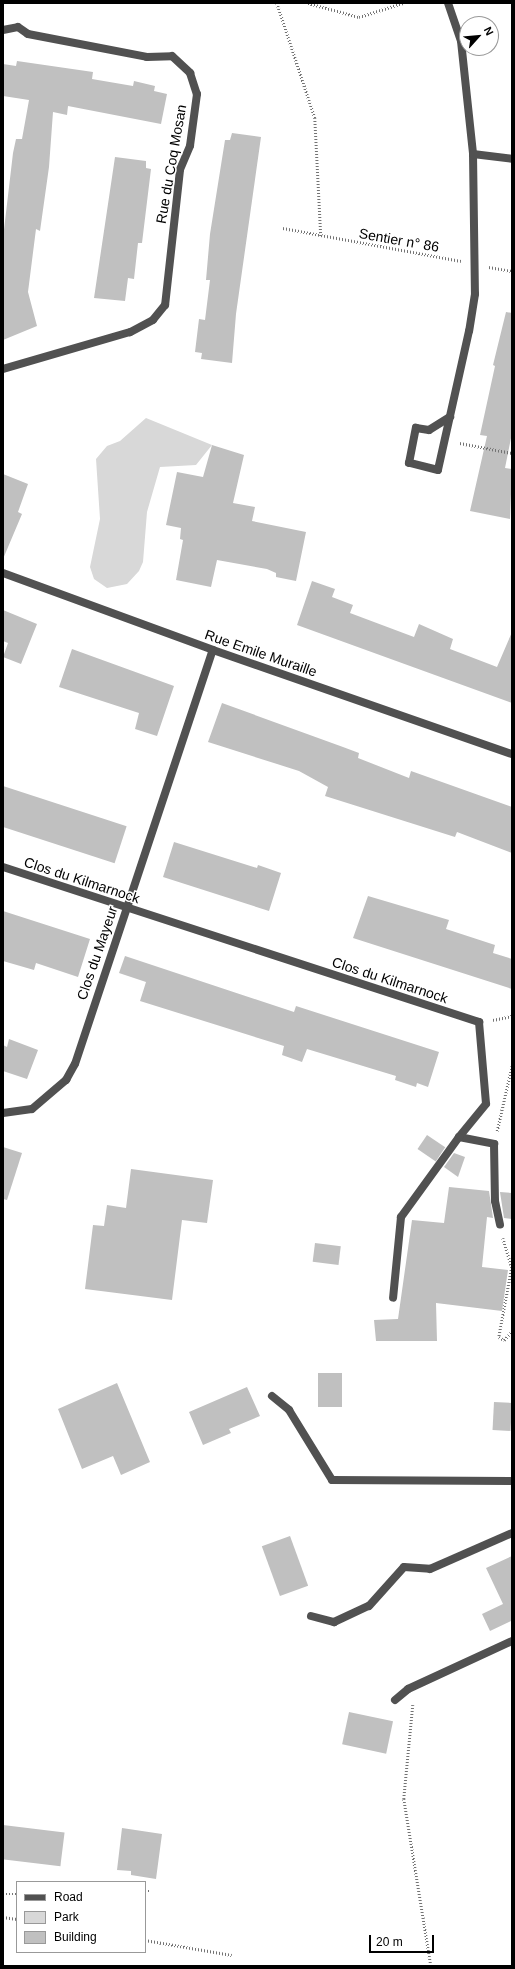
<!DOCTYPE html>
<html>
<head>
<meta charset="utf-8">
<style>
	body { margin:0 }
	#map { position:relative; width:515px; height:1969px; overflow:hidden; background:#fff; font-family:Arial,sans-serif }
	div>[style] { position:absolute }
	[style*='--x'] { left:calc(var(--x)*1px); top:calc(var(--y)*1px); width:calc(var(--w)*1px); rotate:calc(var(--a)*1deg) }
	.green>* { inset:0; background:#d8d8d8 }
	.building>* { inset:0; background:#c0c0c0; transform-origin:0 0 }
	.path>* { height:2.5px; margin-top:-1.25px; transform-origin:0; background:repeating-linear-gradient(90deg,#737373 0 1px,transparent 0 3px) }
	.service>* { height:8px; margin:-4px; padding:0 4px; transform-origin:4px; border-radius:4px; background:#515151 }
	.minor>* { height:8px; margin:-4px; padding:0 4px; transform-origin:4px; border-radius:4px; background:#515151 }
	span { translate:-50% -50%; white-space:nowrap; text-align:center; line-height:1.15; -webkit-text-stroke:3px #fff; paint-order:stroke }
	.street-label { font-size:14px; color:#000 }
	.frame { position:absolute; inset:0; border:4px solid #000; pointer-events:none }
	.legend { position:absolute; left:16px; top:1881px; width:130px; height:72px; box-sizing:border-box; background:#fff; border:1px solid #999; margin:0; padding:5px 7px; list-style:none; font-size:12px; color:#000 }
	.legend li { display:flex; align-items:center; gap:8px; height:20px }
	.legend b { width:20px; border:1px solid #999 }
	.north { position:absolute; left:459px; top:16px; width:40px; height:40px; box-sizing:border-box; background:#fff; border:1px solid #999; border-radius:50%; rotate:63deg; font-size:11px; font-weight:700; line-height:16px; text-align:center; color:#000 }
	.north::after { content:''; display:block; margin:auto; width:14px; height:18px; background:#000; clip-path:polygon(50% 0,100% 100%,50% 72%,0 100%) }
	.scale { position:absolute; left:369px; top:1935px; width:65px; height:18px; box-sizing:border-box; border:2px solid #000; border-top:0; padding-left:5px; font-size:12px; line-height:14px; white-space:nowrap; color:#000; -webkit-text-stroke:3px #fff; paint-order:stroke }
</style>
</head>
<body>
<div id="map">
	<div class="green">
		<i style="clip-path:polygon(146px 418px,212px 445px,196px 465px,160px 467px,147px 512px,143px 562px,139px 571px,127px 584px,107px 588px,94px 579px,90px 567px,100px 519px,96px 459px,107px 446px,120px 441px)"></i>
	</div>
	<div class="building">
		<i style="clip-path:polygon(17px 61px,93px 72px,92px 79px,133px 86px,134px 81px,155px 86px,154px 91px,167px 94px,161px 124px,68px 106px,67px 115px,53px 112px,49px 167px,40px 231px,36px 229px,28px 292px,37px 326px,3px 340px,3px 238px,13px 153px,16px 139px,22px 139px,29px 100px,3px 96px,3px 64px,16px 66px)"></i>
		<i style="clip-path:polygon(232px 133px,261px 137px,236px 314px,232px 363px,201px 359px,202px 353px,195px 352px,199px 319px,205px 320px,210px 280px,206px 280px,210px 234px,225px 140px,230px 140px)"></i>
		<i style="clip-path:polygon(115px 157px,146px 161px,146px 168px,151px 169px,142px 243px,138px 243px,134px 279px,128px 278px,125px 301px,94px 298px)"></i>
		<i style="clip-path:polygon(506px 312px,512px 313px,512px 433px,505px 468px,512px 469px,510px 519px,470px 511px,487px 436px,480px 435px,495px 366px,493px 365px)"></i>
		<i style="clip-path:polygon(212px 445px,244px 455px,233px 503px,255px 507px,252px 521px,306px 532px,296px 581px,276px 577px,276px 573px,267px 569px,217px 560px,211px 587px,176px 580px,183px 540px,180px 539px,181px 528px,166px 525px,177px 472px,203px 477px)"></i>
		<i style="clip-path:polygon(3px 474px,28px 484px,18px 512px,22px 514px,3px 559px)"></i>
		<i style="clip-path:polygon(312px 581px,335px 589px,332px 597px,353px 605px,350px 613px,414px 637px,419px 624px,453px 639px,450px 649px,497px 667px,512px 632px,512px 703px,297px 625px)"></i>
		<i style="clip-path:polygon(3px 610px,37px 624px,21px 664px,3px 657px,8px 643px,3px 641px)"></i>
		<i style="clip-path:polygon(72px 649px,174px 686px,157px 736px,135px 729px,139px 713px,59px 687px)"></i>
		<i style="clip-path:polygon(222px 703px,343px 747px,359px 753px,358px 758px,409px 778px,411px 771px,512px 807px,512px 853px,457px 832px,455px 837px,325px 796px,328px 787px,299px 771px,208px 742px)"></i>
		<i style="left:3px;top:786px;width:130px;height:39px;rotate:18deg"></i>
		<i style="clip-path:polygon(174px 842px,257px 868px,258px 865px,281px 873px,269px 911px,163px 877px)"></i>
		<i style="clip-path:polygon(368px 896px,449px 920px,446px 929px,495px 945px,493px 953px,512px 959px,512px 989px,353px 938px)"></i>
		<i style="clip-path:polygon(3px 911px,90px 939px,78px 977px,36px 963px,34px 970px,3px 961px)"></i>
		<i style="clip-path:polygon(125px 956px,294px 1012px,296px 1006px,439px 1052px,428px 1087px,417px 1083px,416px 1087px,395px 1080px,396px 1076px,307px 1049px,302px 1062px,282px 1055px,284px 1046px,140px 1001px,146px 982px,119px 973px)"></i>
		<i style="clip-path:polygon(9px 1039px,38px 1050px,27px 1079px,3px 1071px,3px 1045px,7px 1047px)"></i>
		<i style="left:427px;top:1135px;width:22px;height:17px;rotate:34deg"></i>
		<i style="clip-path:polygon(3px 1147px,22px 1153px,7px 1200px,3px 1199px)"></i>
		<i style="clip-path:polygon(454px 1153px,465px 1157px,458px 1177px,444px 1167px)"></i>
		<i style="clip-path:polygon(131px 1169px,213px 1180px,207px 1223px,182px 1220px,172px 1300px,85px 1289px,93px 1225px,104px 1226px,107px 1205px,126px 1208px)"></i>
		<i style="clip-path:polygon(449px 1187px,489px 1191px,493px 1218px,487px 1217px,482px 1267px,508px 1270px,502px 1311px,436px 1303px,437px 1341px,376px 1341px,374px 1320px,398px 1319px,412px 1220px,444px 1223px)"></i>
		<i style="clip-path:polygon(500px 1192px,512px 1193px,512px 1219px,504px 1218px)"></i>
		<i style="left:315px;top:1243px;width:26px;height:19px;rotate:7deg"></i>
		<i style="left:342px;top:1373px;width:34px;height:24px;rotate:90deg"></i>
		<i style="clip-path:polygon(117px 1383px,150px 1462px,121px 1475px,113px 1456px,82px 1469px,58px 1409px)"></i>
		<i style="clip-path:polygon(247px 1387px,260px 1416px,229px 1429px,231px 1433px,203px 1445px,189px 1412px)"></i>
		<i style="left:494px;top:1402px;width:18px;height:28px;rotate:3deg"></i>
		<i style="left:290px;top:1536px;width:53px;height:30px;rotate:70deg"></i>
		<i style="clip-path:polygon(512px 1556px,512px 1623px,511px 1621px,490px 1631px,482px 1614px,503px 1604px,486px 1568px)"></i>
		<i style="left:349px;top:1712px;width:45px;height:33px;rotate:12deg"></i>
		<i style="left:3px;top:1825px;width:62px;height:34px;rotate:7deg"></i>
		<i style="clip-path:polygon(122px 1828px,162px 1834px,156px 1879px,131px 1875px,131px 1871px,117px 1870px)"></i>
	</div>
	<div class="path">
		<i style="--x:277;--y:3;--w:121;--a:71.7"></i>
		<i style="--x:315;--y:118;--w:118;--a:87.1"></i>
		<i style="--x:308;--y:3;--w:53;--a:15.4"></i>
		<i style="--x:359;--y:17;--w:46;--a:-17.7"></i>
		<i style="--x:283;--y:228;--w:181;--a:10.5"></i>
		<i style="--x:489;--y:267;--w:23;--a:10"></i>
		<i style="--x:460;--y:443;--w:53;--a:10.9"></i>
		<i style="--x:493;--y:1020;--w:19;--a:-12"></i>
		<i style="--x:497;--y:1131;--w:68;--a:-77.2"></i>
		<i style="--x:503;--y:1238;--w:30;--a:73"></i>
		<i style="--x:512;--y:1267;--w:71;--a:100.5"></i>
		<i style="--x:499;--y:1337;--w:6;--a:31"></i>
		<i style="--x:504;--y:1340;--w:12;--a:-48"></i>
		<i style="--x:413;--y:1705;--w:94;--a:95.5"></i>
		<i style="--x:404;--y:1799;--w:169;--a:80.8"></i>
		<i style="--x:145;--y:1891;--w:5;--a:0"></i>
		<i style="--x:3;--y:1894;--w:14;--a:0"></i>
		<i style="--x:3;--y:1917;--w:14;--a:8"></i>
		<i style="--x:145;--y:1940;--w:88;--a:9.8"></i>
	</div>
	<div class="service">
		<i style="--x:459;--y:1137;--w:36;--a:11"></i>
		<i style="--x:494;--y:1144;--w:57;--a:89"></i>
		<i style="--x:495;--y:1201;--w:24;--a:78"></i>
		<i style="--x:272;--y:1396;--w:22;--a:39"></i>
		<i style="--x:289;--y:1410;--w:82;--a:58.4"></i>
		<i style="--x:332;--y:1480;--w:180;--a:0.3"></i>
		<i style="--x:311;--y:1616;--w:24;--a:15"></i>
		<i style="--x:334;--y:1622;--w:38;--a:-25"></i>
		<i style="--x:369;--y:1606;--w:52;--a:-48.1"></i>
		<i style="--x:404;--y:1567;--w:26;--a:4"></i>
		<i style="--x:430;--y:1569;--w:90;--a:-23.7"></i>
		<i style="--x:395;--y:1700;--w:17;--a:-40"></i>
		<i style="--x:408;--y:1689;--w:115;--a:-24.8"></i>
	</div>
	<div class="minor">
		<i style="--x:448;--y:3;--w:40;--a:71.1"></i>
		<i style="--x:461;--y:41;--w:114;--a:83.9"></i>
		<i style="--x:473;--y:154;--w:140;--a:89.2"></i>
		<i style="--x:475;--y:294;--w:37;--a:99"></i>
		<i style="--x:469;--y:331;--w:142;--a:102.6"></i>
		<i style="--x:438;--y:470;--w:30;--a:-166"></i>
		<i style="--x:409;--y:463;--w:36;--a:-79"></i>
		<i style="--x:416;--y:428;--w:13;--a:9"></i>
		<i style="--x:429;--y:430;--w:25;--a:-32"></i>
		<i style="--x:3;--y:30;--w:15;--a:-11"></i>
		<i style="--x:18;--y:27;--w:12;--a:35"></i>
		<i style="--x:28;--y:34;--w:121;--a:10.9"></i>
		<i style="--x:147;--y:57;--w:25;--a:-2"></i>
		<i style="--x:172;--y:56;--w:25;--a:43"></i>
		<i style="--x:190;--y:73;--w:22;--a:72"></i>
		<i style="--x:197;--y:94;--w:52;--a:97.7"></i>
		<i style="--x:190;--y:146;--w:26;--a:113"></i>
		<i style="--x:180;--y:170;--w:136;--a:96.3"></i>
		<i style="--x:165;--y:305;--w:19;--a:129"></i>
		<i style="--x:153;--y:320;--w:26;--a:152"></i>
		<i style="--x:130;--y:332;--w:132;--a:163.8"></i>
		<i style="--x:473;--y:154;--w:39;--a:7"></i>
		<i style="--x:3;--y:573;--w:224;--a:20.1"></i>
		<i style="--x:213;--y:650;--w:317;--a:19.2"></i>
		<i style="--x:3;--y:867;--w:501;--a:18.04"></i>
		<i style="--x:479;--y:1022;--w:82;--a:85.1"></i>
		<i style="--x:486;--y:1104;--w:43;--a:129.3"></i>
		<i style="--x:459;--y:1137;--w:99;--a:125.9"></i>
		<i style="--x:401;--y:1217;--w:81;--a:95.6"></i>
		<i style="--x:3;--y:1113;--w:29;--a:-8"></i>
		<i style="--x:32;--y:1109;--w:45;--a:-40.5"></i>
		<i style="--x:66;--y:1080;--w:18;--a:-61"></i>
		<i style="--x:75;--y:1064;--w:436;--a:-71.6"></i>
	</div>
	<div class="street-label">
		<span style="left:171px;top:164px;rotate:-80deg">Rue du Coq Mosan</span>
		<span style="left:399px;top:240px;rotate:10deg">Sentier n° 86</span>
		<span style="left:261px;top:653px;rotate:19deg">Rue Emile Muraille</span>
		<span style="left:82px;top:880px;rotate:18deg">Clos du Kilmarnock</span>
		<span style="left:97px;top:953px;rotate:-71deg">Clos du Mayeur</span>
		<span style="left:390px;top:980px;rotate:18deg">Clos du Kilmarnock</span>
	</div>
	<div class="frame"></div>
	<ul class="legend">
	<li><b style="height:5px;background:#515151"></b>Road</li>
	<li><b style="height:11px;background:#d8d8d8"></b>Park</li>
	<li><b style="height:11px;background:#c0c0c0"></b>Building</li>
	</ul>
	<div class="north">N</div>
	<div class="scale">20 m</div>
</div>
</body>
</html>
